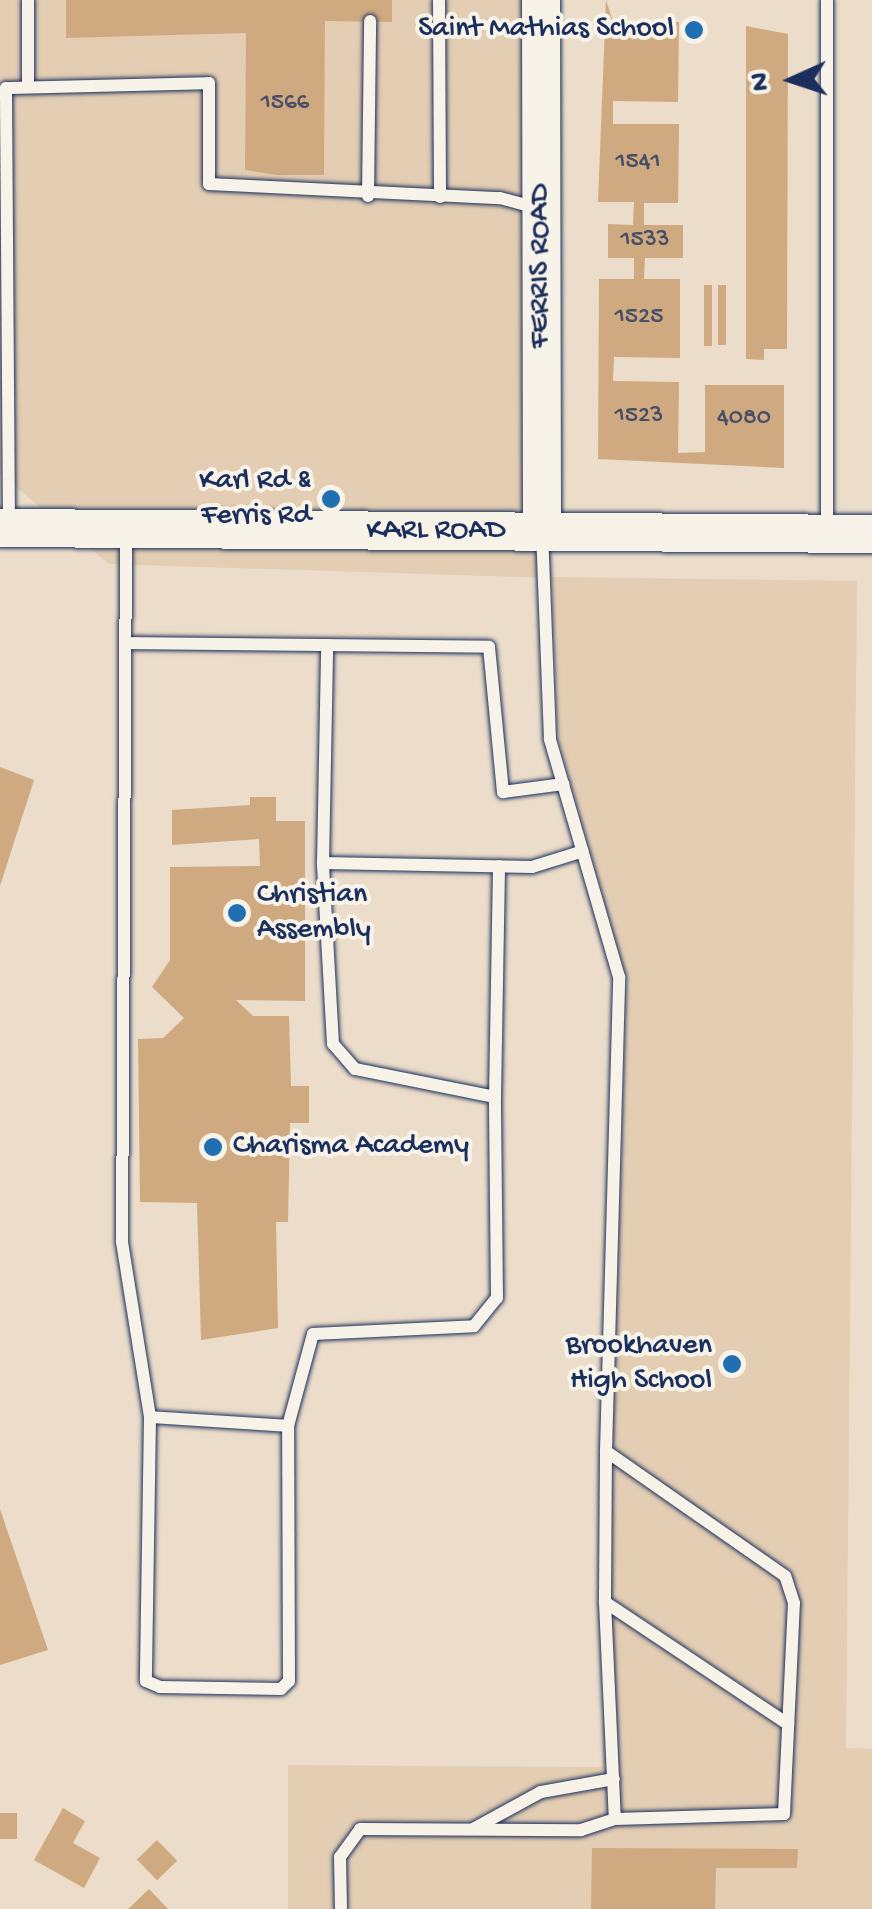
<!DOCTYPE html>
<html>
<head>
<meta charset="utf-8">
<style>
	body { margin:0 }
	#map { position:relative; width:872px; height:1909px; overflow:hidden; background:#ebddc9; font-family:"Gochi Hand",sans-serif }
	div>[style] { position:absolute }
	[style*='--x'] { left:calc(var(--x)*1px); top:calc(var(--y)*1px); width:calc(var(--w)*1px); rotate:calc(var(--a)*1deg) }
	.built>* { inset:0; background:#e3ceb3 }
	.building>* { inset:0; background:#cfaa81; transform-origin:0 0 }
	.roads { filter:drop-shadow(0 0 2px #1b2f5e) drop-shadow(0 0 2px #1b2f5e) }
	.service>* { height:12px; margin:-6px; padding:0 6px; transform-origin:6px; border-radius:6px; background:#f7f3e8 }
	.secondary>* { height:38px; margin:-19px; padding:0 19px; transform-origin:19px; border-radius:19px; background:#f7f3e8 }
	.dots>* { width:28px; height:28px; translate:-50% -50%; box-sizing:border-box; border:5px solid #f7f3e8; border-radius:50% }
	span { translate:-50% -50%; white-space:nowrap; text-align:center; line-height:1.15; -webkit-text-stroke:8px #f7f3e8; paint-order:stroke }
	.number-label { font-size:25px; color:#484e67 }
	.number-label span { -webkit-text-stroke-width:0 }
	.poi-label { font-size:30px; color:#1b2f5e }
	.right { translate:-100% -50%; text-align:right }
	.left { translate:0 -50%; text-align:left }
	.street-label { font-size:30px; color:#1b2f5e }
	.north { position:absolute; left:742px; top:30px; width:100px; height:100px; -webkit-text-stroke:8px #f7f3e8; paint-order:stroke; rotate:267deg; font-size:28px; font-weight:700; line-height:40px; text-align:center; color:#1b2f5e }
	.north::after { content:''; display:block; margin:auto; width:35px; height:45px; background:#1b2f5e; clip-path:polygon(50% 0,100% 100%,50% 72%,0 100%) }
</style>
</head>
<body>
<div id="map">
	<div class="built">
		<i style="clip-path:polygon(0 0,540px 0,543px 483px,552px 577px,857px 581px,846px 1748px,872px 1749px,872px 1909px,288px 1909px,288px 1765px,602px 1767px,627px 980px,558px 737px,552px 578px,109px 564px,0 474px)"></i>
	</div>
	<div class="building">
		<i style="clip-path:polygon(66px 0,392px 0,392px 22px,325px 21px,324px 175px,277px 175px,245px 170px,246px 33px,66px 38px)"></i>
		<i style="clip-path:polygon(606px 0,613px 22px,679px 22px,678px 102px,613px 101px,613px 124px,679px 124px,678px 203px,644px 203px,644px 225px,683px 225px,683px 258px,645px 258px,644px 279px,680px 279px,680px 358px,614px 357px,613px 381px,679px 382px,678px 453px,705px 452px,705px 385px,784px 385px,784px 468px,598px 459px,599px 279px,634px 279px,634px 258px,608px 258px,608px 224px,633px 225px,634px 202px,598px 202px)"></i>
		<i style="clip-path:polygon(746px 26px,788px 34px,787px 349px,764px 349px,764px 360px,746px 359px)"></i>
		<i style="left:704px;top:285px;width:8px;height:61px"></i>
		<i style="left:718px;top:285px;width:8px;height:60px"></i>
		<i style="clip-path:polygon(0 767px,34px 780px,0 886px)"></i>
		<i style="clip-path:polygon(250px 797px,276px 797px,276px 821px,305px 821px,305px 1001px,236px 1000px,253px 1016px,289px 1016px,291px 1086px,309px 1086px,309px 1123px,290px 1123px,288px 1222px,276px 1222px,278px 1328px,201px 1340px,197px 1203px,140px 1202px,138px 1039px,163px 1038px,184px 1018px,152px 987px,170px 960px,170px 867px,260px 866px,259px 839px,172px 845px,172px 810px,250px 805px)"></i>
		<i style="clip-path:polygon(0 1509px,48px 1650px,0 1665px)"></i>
		<i style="clip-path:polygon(63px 1808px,85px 1821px,73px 1843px,100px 1858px,84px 1888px,34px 1860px)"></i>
		<i style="left:0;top:1813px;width:17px;height:26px"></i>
		<i style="left:157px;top:1840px;width:29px;height:28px;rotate:46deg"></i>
		<i style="clip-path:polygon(592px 1848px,798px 1849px,797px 1868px,716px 1868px,715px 1909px,591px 1909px)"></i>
		<i style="clip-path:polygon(149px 1889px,168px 1909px,128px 1909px)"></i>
	</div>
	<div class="roads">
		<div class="service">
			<i style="--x:28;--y:0;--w:87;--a:90"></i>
			<i style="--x:439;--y:0;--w:197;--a:89.7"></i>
			<i style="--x:827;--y:0;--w:530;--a:90"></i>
			<i style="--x:368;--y:196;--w:175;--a:-89.3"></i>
			<i style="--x:9;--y:526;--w:438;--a:-90.4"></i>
			<i style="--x:6;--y:88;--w:203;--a:-1.4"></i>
			<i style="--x:209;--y:83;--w:101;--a:90"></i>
			<i style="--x:209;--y:184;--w:291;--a:2.8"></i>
			<i style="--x:500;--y:198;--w:39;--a:15"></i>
			<i style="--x:126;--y:532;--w:710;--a:90.32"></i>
			<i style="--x:122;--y:1242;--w:177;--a:80.9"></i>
			<i style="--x:150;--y:1417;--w:138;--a:3.7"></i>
			<i style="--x:288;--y:1426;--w:95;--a:-74.8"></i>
			<i style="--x:313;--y:1334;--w:161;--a:-2.8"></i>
			<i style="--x:474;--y:1326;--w:36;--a:-51"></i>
			<i style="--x:497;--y:1298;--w:201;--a:-90.6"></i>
			<i style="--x:495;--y:1097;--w:143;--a:-168.7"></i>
			<i style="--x:355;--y:1069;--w:33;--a:-131"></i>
			<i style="--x:333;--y:1044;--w:181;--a:-93.2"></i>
			<i style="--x:323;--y:863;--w:209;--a:1.1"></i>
			<i style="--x:532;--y:867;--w:53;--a:-17.4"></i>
			<i style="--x:127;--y:643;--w:362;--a:0.6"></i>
			<i style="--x:489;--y:647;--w:146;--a:84.5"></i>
			<i style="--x:503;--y:792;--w:61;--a:-7.6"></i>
			<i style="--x:323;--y:863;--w:218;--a:-88.9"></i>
			<i style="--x:495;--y:1097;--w:231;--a:-89"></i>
			<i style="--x:150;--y:1417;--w:264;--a:90.9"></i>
			<i style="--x:146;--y:1681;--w:15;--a:23"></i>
			<i style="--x:160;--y:1687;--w:121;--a:0.9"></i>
			<i style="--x:281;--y:1689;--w:11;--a:-45"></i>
			<i style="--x:289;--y:1681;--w:255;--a:-90.2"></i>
			<i style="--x:606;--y:1451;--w:151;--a:90.4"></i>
			<i style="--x:605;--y:1602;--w:220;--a:33.7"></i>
			<i style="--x:605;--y:1602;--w:217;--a:87.4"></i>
			<i style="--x:473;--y:1829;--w:77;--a:-28.6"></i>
			<i style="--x:541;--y:1792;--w:74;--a:-10.1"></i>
			<i style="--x:341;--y:1909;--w:52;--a:-91.1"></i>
			<i style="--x:340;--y:1857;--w:34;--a:-54"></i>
			<i style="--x:360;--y:1829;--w:221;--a:0.3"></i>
			<i style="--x:581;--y:1830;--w:36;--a:-18"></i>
			<i style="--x:615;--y:1819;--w:169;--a:-1.7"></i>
			<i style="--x:784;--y:1814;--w:211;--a:-87.3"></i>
			<i style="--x:794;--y:1603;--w:28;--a:-108"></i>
			<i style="--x:785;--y:1576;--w:218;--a:-145.1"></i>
			<i style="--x:606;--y:1451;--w:474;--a:-88.4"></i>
			<i style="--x:619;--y:977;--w:248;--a:-106.2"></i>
			<i style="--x:550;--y:739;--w:204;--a:-92.2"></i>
		</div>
		<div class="secondary">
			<i style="--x:541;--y:0;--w:532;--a:89.89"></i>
			<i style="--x:0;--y:528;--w:872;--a:0.39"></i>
		</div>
	</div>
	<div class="dots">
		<i style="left:694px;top:30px;background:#1f6fb2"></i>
		<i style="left:331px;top:499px;background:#1f6fb2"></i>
		<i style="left:237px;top:913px;background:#1f6fb2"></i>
		<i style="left:213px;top:1147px;background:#1f6fb2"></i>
		<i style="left:732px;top:1364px;background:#1f6fb2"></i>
	</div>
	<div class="number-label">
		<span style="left:285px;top:104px">1566</span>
		<span style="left:638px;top:163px">1541</span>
		<span style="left:645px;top:241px">1533</span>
		<span style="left:639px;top:318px">1525</span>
		<span style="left:639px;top:417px">1523</span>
		<span style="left:744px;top:419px">4080</span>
	</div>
	<div class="poi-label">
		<span class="right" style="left:674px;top:30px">Saint Mathias School</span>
		<span class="right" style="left:311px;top:499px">Karl Rd &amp;<br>Ferris Rd</span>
		<span class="left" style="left:257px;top:913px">Christian<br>Assembly</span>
		<span class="left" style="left:233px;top:1147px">Charisma Academy</span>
		<span class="right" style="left:712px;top:1364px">Brookhaven<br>High School</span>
	</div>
	<div class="street-label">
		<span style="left:542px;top:266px;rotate:-90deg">FERRIS ROAD</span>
		<span style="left:436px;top:532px">KARL ROAD</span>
	</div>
	<div class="north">N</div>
</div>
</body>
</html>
